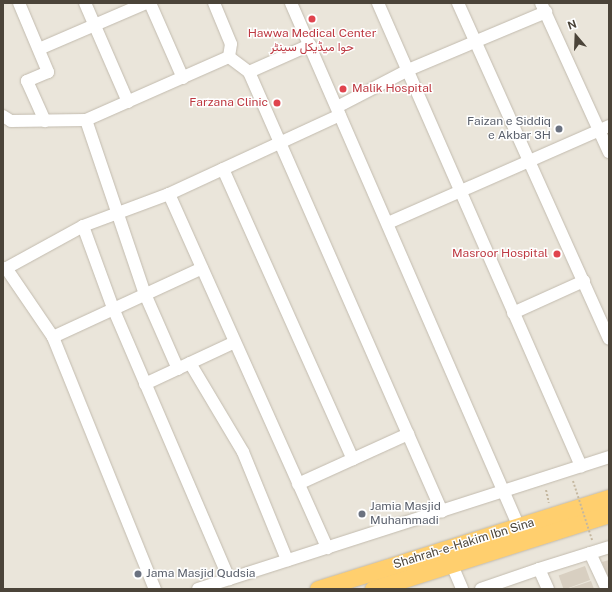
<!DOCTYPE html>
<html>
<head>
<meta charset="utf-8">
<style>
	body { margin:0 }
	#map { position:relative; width:612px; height:592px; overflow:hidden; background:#f6f3ec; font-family:"Public Sans",Vazirmatn,sans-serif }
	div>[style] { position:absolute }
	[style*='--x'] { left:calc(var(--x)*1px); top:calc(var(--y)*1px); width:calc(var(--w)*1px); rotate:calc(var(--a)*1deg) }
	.residential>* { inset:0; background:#eae5da; transform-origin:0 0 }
	.building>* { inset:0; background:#d8cfc1; transform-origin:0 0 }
	.path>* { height:2px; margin-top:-1px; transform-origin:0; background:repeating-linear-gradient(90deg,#c4b79f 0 2px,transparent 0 4px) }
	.roads { filter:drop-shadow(0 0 1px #c2bbae) drop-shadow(0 0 1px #c2bbae) }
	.minor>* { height:12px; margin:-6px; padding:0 6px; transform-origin:6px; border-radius:6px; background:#fff }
	.highway>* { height:17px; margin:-8.5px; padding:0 8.5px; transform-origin:8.5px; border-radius:8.5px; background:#ffcf6e }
	.path-bridge>* { height:2px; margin-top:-1px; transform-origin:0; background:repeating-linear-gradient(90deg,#c4b79f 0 2px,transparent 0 4px) }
	.dots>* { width:11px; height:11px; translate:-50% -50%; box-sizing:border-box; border:2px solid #fff; border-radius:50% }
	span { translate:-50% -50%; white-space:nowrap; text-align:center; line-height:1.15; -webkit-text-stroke:3px #fff; paint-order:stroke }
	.health-label { font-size:12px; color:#be3a42 }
	.left { translate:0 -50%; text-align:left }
	.right { translate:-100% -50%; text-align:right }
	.worship-label { font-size:12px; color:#5b616d }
	.street-label { font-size:12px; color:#4b4439 }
	.frame { position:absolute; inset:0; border:4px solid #4b4439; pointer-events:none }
	.north { position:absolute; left:556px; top:16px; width:40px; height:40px; -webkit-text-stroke:3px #fff; paint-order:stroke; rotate:341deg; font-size:11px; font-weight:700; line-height:16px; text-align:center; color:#4b4439 }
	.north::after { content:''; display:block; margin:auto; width:14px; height:18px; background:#4b4439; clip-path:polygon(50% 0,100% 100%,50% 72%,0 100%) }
</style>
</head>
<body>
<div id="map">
	<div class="residential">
		<i style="left:3px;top:3px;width:606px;height:586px"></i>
	</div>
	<div class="building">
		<i style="clip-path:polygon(609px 560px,609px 578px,608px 578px,602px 562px)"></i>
		<i style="left:585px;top:566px;width:15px;height:28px;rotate:70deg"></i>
		<i style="clip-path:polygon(591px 581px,594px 589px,567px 589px)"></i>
	</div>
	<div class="path">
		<i style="--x:546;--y:490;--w:13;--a:77"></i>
	</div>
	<div class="roads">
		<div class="minor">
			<i style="--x:19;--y:3;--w:75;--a:67.2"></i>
			<i style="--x:48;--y:72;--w:23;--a:157"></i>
			<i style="--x:27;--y:81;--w:44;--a:65.8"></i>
			<i style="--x:85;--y:3;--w:108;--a:66.5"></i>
			<i style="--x:150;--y:3;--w:82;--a:66.3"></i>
			<i style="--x:214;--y:3;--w:44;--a:67.5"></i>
			<i style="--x:231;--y:44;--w:13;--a:99"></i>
			<i style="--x:291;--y:3;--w:571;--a:66.49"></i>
			<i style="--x:378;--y:3;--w:506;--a:66.33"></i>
			<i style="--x:458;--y:3;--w:368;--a:65.8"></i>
			<i style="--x:541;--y:3;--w:164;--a:65.5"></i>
			<i style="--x:39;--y:49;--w:116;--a:-23.3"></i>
			<i style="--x:249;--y:72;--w:480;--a:66.3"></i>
			<i style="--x:337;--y:107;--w:80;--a:-27.5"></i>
			<i style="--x:408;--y:70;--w:150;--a:-22.8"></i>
			<i style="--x:3;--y:116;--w:9;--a:32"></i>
			<i style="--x:11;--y:121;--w:75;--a:-0.8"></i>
			<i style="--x:86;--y:120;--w:156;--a:-23.8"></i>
			<i style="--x:229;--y:57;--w:25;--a:37"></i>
			<i style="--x:249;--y:72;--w:67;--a:-23.9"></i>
			<i style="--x:86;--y:120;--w:184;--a:71.3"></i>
			<i style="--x:145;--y:294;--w:82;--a:66.3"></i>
			<i style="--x:223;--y:169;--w:318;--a:65.9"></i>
			<i style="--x:169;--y:194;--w:388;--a:65.9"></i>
			<i style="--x:388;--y:223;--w:241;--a:-23.7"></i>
			<i style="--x:83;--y:226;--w:87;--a:69.9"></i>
			<i style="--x:113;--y:308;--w:295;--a:66.8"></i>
			<i style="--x:6;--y:268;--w:83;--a:55.7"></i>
			<i style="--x:53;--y:337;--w:272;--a:68"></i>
			<i style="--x:3;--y:270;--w:91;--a:-28.8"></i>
			<i style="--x:83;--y:226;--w:92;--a:-20.4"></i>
			<i style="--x:169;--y:194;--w:188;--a:-24.8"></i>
			<i style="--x:513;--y:313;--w:78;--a:-24.3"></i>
			<i style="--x:53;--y:337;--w:164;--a:-24.8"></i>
			<i style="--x:190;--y:363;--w:104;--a:59.2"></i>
			<i style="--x:243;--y:452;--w:117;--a:67.8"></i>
			<i style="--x:145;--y:384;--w:99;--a:-25"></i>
			<i style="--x:298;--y:484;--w:121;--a:-24.4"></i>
			<i style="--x:590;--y:553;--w:40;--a:65"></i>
			<i style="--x:452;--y:565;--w:26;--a:67"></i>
			<i style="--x:198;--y:589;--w:432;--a:-17.8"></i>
			<i style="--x:481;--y:589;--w:61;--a:-19"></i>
			<i style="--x:548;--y:589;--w:22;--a:-114"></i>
			<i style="--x:539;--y:569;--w:73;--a:-17.4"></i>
		</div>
		<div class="highway">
			<i style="--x:318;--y:589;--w:305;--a:-17.4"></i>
			<i style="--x:373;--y:589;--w:248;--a:-17.6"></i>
		</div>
	</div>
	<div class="path-bridge">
		<i style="--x:573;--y:481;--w:62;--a:72.1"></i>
	</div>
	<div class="dots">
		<i style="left:312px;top:19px;background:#e0444e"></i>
		<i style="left:343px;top:89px;background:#e0444e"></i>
		<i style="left:277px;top:103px;background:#e0444e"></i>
		<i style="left:559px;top:129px;background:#6b7280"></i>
		<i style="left:557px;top:254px;background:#e0444e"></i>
		<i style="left:362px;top:514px;background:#6b7280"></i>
		<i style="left:138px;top:574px;background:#6b7280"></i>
	</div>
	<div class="health-label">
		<span style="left:312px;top:41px">Hawwa Medical Center<br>حوا میڈیکل سینٹر</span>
		<span class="left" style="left:352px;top:89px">Malik Hospital</span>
		<span class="right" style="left:268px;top:103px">Farzana Clinic</span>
		<span class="right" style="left:548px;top:254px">Masroor Hospital</span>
	</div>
	<div class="worship-label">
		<span class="right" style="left:551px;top:129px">Faizan e Siddiq<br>e Akbar 3H</span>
		<span class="left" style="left:370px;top:514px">Jamia Masjid<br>Muhammadi</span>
		<span class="left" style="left:146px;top:574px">Jama Masjid Qudsia</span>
	</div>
	<div class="street-label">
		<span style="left:464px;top:544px;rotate:-17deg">Shahrah-e-Hakim Ibn Sina</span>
	</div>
	<div class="frame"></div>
	<div class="north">N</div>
</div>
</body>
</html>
